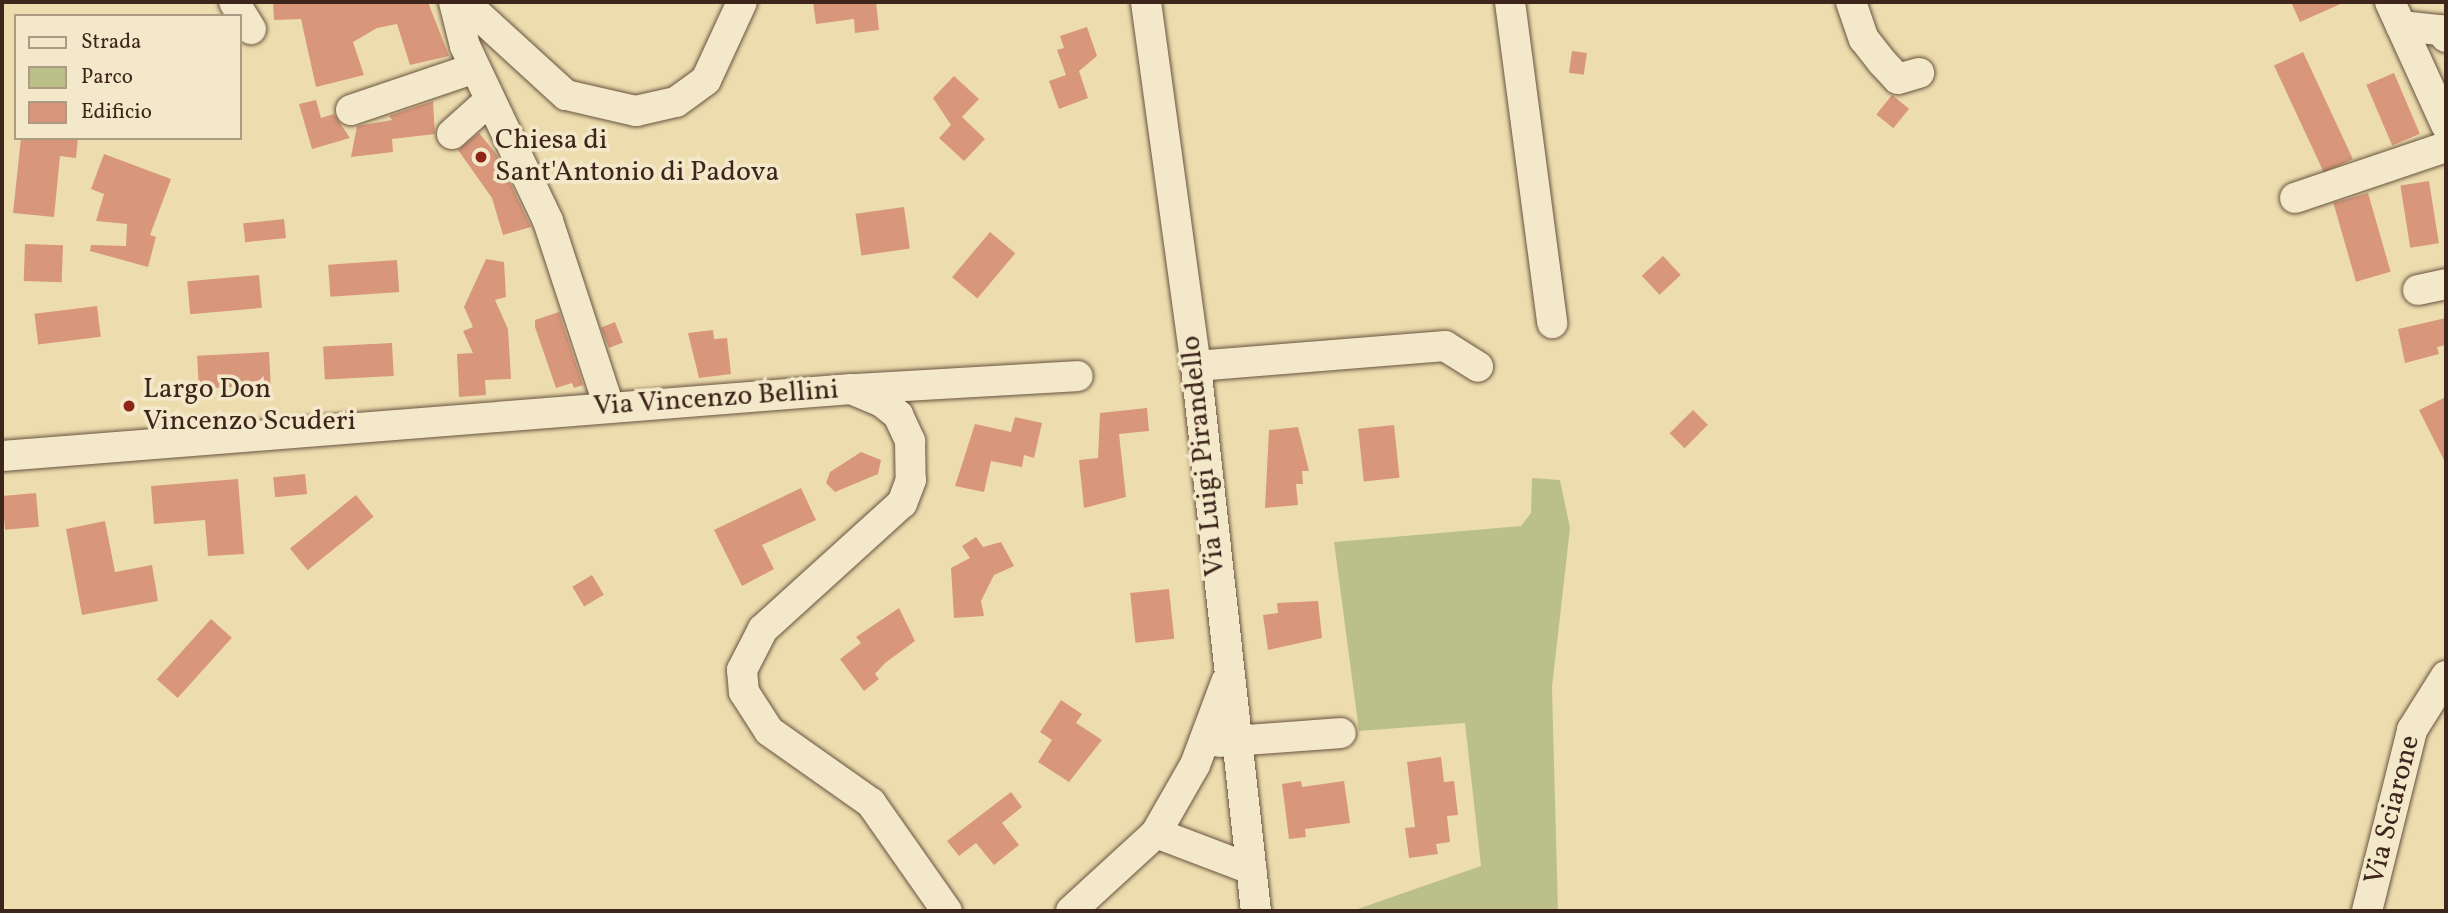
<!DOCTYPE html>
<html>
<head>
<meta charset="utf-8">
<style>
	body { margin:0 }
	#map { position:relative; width:2448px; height:913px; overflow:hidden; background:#edddae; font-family:Vollkorn,serif }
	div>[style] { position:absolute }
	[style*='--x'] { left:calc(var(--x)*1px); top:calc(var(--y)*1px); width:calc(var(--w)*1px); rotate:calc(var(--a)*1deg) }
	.green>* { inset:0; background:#bbc089 }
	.building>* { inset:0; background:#d8977a; transform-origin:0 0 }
	.roads { filter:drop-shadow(0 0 2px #6a5340) drop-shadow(0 0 2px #6a5340) }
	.minor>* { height:30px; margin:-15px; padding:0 15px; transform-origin:15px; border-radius:15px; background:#f3e9ca }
	.dots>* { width:19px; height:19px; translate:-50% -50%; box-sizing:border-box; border:4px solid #f3e9ca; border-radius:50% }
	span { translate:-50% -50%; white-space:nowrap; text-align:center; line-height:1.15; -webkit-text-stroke:7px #f3e9ca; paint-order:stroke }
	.poi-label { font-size:28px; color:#3e251b }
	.left { translate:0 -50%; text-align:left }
	.street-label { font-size:28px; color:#3e251b }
	.frame { position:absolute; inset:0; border:4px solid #3e251b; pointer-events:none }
	.legend { position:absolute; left:14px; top:14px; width:228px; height:126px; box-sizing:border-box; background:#f3e9ca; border:2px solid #ab9b84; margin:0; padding:9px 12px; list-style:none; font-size:21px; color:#3e251b }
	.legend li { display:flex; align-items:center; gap:14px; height:35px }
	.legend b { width:35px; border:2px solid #ab9b84 }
</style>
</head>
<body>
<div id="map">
	<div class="green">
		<i style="clip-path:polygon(1532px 478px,1560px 480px,1570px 528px,1552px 687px,1558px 911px,1352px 911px,1481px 866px,1465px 723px,1359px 731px,1334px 542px,1521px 526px,1531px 513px)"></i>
	</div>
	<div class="building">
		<i style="clip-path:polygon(273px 2px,428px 2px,449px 56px,410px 65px,397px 24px,377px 28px,353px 42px,364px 75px,316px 87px,301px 19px,274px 20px)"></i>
		<i style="clip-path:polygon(813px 2px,876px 2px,879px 30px,855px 33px,854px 19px,816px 24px)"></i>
		<i style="clip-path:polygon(2291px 2px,2345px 2px,2300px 22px)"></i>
		<i style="clip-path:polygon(1087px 27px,1097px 56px,1079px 71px,1088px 98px,1059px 109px,1049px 81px,1066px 75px,1057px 50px,1064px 48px,1060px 36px)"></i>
		<i style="left:1572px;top:51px;width:15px;height:22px;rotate:8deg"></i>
		<i style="left:2303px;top:52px;width:118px;height:32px;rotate:65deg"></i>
		<i style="left:2394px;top:73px;width:66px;height:30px;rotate:67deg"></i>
		<i style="clip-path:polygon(954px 76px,979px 99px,962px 117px,985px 139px,964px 161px,939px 138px,951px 125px,933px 98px)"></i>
		<i style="left:1892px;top:95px;width:22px;height:25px;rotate:39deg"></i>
		<i style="clip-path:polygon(316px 100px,321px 118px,334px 114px,350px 138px,312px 149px,299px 104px)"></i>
		<i style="clip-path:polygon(433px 101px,435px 134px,392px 139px,393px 152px,351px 157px,357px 126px,392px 120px,389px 116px)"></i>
		<i style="clip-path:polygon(479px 133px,497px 155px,531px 227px,503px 235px,492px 198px,458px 150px)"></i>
		<i style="clip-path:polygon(21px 138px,78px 138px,76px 158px,60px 156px,54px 217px,13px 213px)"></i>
		<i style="clip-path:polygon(104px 154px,171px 179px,150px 235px,156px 237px,148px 267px,90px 251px,91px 245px,126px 246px,127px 224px,96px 221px,104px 194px,91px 189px)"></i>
		<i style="left:2429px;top:181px;width:63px;height:29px;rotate:81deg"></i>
		<i style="left:2368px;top:193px;width:82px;height:36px;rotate:74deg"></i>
		<i style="left:904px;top:207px;width:42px;height:49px;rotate:82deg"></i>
		<i style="left:284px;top:219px;width:19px;height:41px;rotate:84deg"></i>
		<i style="left:990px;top:232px;width:33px;height:59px;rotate:40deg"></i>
		<i style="left:25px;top:244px;width:38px;height:37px;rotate:2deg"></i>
		<i style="left:1663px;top:256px;width:26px;height:29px;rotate:47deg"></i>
		<i style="clip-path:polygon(486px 259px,504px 262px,506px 297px,495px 300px,508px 329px,511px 379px,485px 380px,486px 395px,459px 397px,457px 354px,473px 353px,463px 331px,473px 327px,464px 307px)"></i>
		<i style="left:397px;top:260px;width:32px;height:69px;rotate:86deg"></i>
		<i style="left:259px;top:275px;width:33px;height:72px;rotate:85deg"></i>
		<i style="left:97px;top:306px;width:31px;height:63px;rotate:83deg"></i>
		<i style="clip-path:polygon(559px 312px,583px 385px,574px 388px,572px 383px,556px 388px,535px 327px,535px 320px)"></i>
		<i style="clip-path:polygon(2446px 318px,2446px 345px,2437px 347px,2439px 354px,2405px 363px,2398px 329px)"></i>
		<i style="left:615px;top:322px;width:22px;height:15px;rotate:69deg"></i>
		<i style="clip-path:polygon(713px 330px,714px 339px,727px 338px,731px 374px,699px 378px,688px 333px)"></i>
		<i style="left:392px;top:343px;width:33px;height:69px;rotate:87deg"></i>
		<i style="left:269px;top:352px;width:33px;height:72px;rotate:87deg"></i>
		<i style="clip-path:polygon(2446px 397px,2446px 464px,2419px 410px)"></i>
		<i style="clip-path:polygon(1147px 408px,1149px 431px,1119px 434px,1126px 497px,1084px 508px,1079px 460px,1098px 458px,1100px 413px)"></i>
		<i style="left:1693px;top:410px;width:21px;height:33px;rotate:45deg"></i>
		<i style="clip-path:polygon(1015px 417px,1042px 423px,1034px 458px,1024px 455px,1022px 467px,991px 461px,984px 492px,955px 486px,975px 424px,1011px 432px)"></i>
		<i style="left:1394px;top:425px;width:53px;height:36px;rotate:84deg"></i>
		<i style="clip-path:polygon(1298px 427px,1309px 471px,1302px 471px,1303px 484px,1296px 484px,1298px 505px,1265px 508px,1269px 430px)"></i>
		<i style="clip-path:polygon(861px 452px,881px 460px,878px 474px,835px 492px,826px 483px,830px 472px)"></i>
		<i style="left:305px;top:474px;width:20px;height:32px;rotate:84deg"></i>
		<i style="clip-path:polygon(238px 479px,244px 554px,208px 556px,205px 520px,154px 524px,151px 486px)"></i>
		<i style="clip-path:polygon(801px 488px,816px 520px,762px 545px,774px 569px,742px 586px,714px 530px)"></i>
		<i style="left:36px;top:493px;width:34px;height:34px;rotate:85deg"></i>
		<i style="left:356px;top:495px;width:28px;height:85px;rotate:51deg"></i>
		<i style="clip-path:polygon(105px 521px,115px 572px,152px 565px,158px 601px,82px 615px,66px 529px)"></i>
		<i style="clip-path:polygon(976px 537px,983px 547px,1001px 542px,1014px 566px,994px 575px,981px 601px,984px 616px,954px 618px,951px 568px,970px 558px,962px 546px)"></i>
		<i style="left:592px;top:575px;width:23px;height:23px;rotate:59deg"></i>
		<i style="left:1169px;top:589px;width:50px;height:39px;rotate:84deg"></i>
		<i style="clip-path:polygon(1318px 601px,1322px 638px,1268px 650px,1263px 615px,1278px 613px,1277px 603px)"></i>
		<i style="clip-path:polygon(899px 608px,915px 641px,885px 663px,875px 674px,879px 679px,864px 691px,840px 659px,861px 643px,856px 637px)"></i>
		<i style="left:211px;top:619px;width:28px;height:81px;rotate:42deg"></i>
		<i style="clip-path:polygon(1061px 700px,1082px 714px,1076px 723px,1102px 740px,1069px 782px,1038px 762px,1052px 740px,1040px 732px)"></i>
		<i style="clip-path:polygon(1441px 757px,1444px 782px,1454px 781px,1458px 815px,1447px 816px,1450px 842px,1436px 844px,1438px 854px,1409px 858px,1405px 828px,1415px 827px,1407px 762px)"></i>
		<i style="clip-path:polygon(1301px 781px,1302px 787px,1344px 781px,1350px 823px,1305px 829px,1306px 837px,1289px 839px,1282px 784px)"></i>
		<i style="clip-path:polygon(1011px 792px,1022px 807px,1002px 823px,1019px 845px,994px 865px,976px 843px,959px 856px,947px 841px)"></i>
	</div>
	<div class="roads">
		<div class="minor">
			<i style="--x:234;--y:2;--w:32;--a:58"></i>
			<i style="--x:454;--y:2;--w:45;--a:76"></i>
			<i style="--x:465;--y:46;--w:194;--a:64.6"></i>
			<i style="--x:548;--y:221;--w:196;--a:71.8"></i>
			<i style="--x:464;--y:2;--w:138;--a:42.4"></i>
			<i style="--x:566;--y:95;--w:72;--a:12.9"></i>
			<i style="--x:636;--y:111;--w:41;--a:-12.7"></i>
			<i style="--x:676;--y:102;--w:37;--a:-36"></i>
			<i style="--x:706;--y:80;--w:86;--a:-65.2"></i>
			<i style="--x:1146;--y:2;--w:367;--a:82.2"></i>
			<i style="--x:1196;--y:366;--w:548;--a:83.72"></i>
			<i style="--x:1510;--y:2;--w:324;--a:82.5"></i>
			<i style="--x:1851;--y:2;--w:39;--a:71"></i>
			<i style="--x:1864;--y:39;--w:29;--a:52"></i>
			<i style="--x:1882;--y:62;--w:23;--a:47"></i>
			<i style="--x:1898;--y:79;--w:22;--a:-16"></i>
			<i style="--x:2390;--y:2;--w:135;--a:65.5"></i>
			<i style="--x:2401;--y:26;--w:39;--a:6"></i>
			<i style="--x:2440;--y:30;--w:9;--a:49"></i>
			<i style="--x:351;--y:110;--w:131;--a:-18.7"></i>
			<i style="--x:452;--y:134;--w:51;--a:-41.8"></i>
			<i style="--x:2295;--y:198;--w:159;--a:-18.7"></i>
			<i style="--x:2418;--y:290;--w:29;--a:-12"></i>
			<i style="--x:1196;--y:366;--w:250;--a:-4.6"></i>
			<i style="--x:1445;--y:346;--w:39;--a:32"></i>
			<i style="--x:854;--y:389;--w:224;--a:-3.3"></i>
			<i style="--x:2;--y:456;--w:852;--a:-4.51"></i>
			<i style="--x:851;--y:389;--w:34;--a:23"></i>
			<i style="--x:882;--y:402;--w:21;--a:39"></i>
			<i style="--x:898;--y:415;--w:29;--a:65"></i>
			<i style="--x:910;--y:441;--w:39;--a:89"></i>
			<i style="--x:911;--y:480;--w:25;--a:111"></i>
			<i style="--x:902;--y:503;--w:188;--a:137.8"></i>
			<i style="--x:763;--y:629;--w:46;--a:117.1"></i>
			<i style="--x:742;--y:670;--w:22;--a:85"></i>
			<i style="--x:744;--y:692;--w:46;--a:57.3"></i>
			<i style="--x:769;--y:731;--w:125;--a:35.2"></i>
			<i style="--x:871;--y:803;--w:132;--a:54.9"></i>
			<i style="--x:1219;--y:742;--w:122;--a:-4.2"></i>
			<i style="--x:1156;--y:833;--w:102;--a:20.8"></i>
			<i style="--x:1071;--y:911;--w:115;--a:-42.5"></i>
			<i style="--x:1156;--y:833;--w:78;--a:-60.2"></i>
			<i style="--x:1195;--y:765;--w:89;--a:-69.5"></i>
			<i style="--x:2367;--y:911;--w:187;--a:-76"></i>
			<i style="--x:2412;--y:730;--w:64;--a:-57.8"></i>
		</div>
	</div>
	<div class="dots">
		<i style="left:481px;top:157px;background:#8f2418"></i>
		<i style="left:129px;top:406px;background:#8f2418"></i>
	</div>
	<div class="poi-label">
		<span class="left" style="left:495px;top:157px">Chiesa di<br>Sant'Antonio di Padova</span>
		<span class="left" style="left:143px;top:406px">Largo Don<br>Vincenzo Scuderi</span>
	</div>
	<div class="street-label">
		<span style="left:716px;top:399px;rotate:-4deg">Via Vincenzo Bellini</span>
		<span style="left:1204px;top:456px;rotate:-96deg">Via Luigi Pirandello</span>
		<span style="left:2393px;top:810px;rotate:-76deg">Via Sciarone</span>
	</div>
	<div class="frame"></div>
	<ul class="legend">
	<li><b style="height:9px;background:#f3e9ca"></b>Strada</li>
	<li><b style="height:19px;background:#bbc089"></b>Parco</li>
	<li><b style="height:19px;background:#d8977a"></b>Edificio</li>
	</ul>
</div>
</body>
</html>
